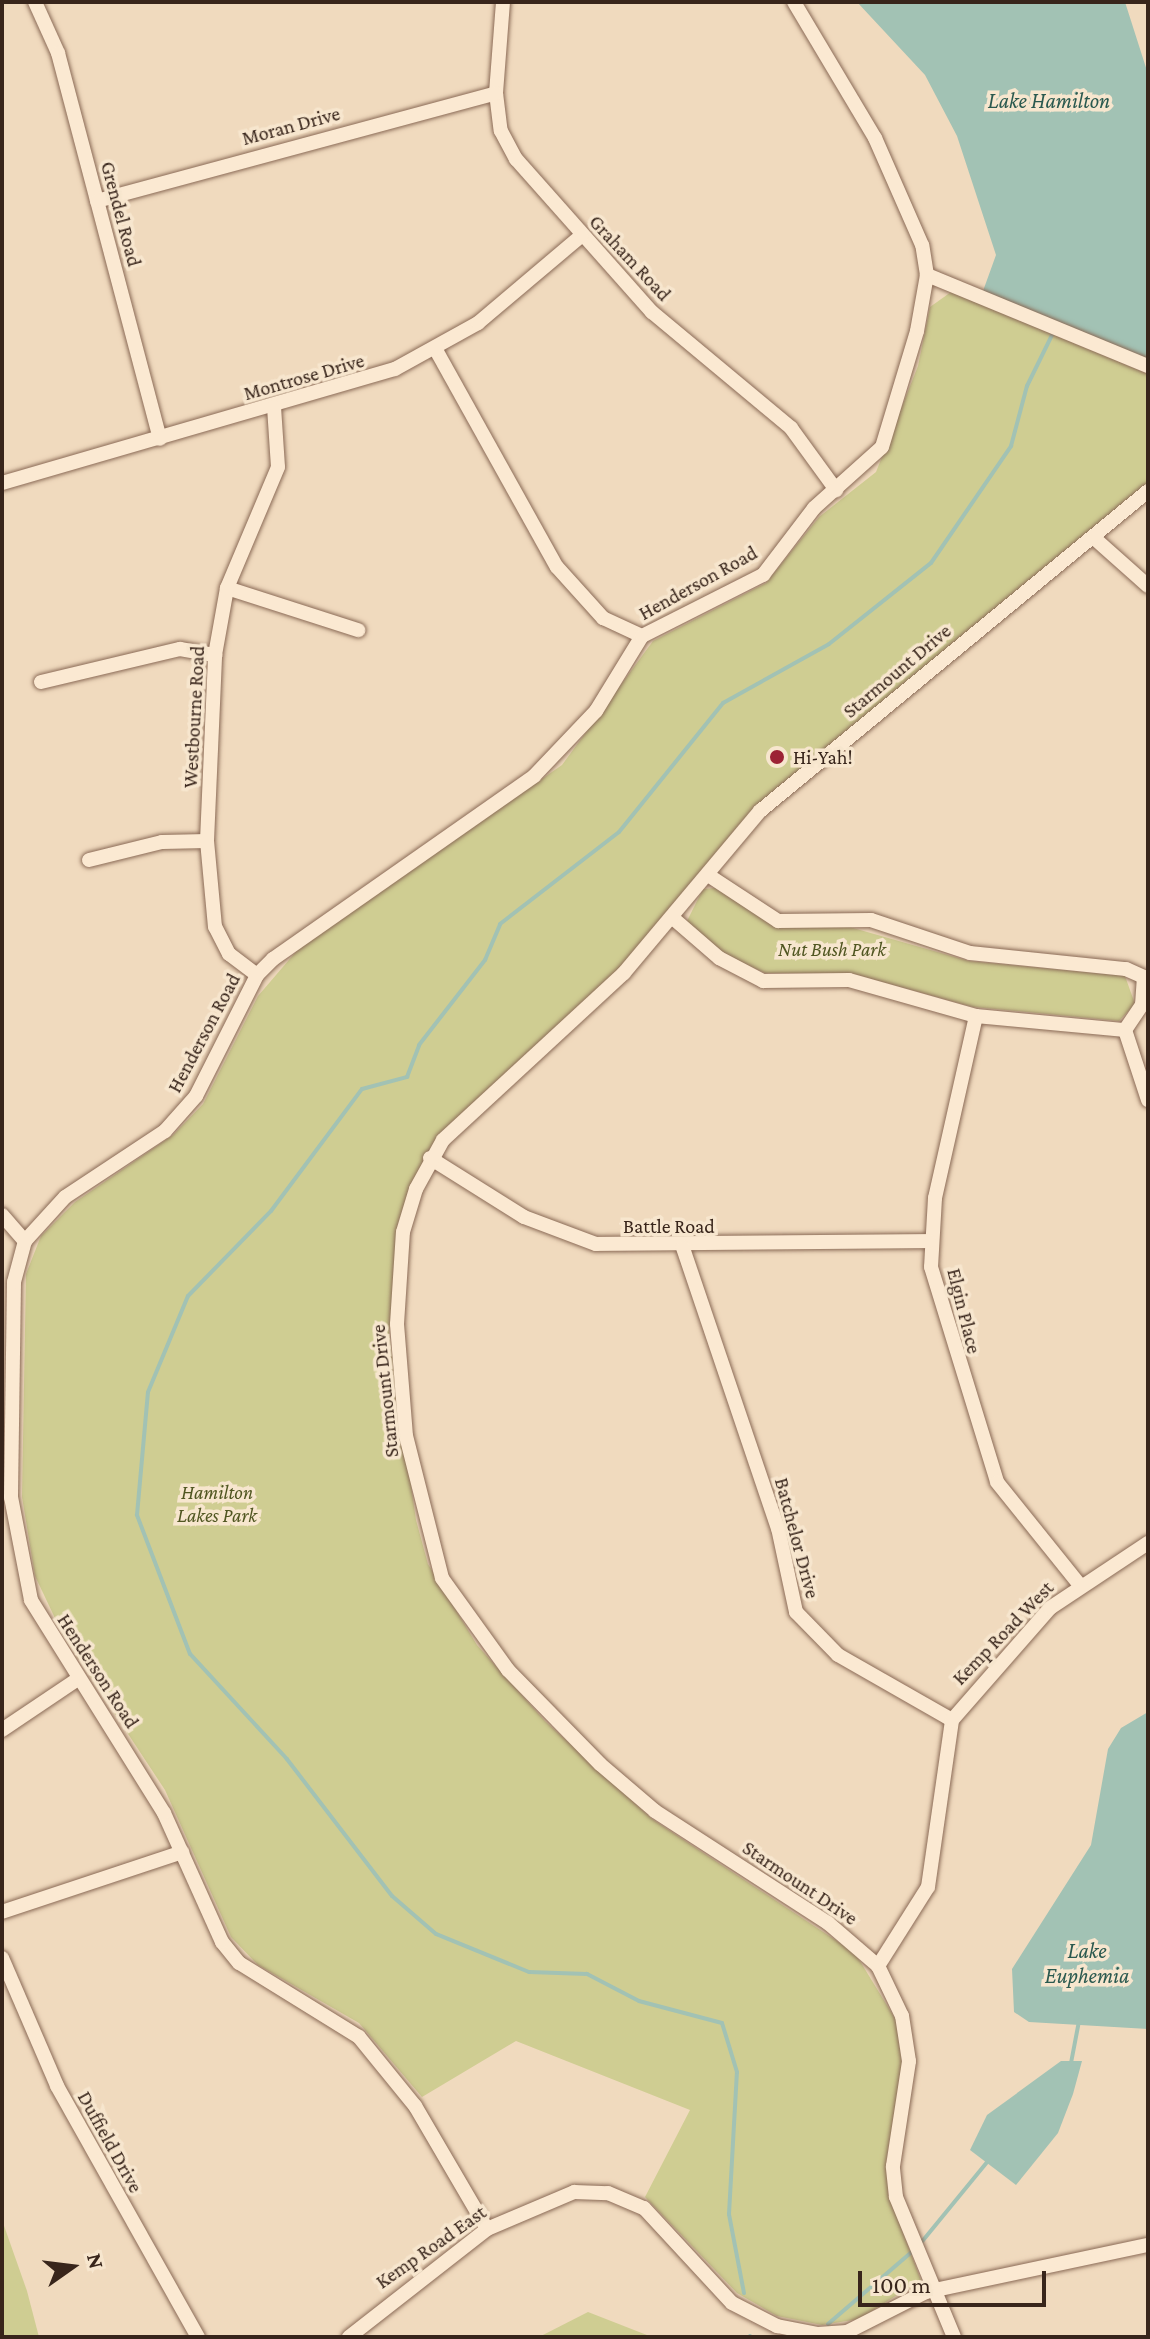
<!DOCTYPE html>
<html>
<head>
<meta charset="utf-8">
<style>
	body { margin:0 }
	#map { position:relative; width:1150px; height:2339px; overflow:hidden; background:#f0dabe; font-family:"Crimson Pro",serif }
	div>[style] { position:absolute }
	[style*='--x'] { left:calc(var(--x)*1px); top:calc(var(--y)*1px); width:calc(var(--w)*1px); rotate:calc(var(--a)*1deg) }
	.green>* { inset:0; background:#cfcd92 }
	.water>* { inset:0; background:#a2c2b4 }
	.stream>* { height:4px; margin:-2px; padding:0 2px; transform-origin:2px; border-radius:2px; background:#a2c2b4 }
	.roads { filter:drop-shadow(0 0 2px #8a6a56) drop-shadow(0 0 2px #8a6a56) }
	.minor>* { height:14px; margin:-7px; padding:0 7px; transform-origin:7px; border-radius:7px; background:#fbe9d2 }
	.dots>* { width:22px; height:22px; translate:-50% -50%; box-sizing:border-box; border:4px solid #f7e6ce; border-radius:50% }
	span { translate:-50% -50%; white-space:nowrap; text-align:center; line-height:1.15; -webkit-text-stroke:7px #f7e6ce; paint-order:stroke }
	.street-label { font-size:20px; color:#38251b }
	.poi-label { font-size:20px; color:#38251b }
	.left { translate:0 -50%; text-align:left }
	.park-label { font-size:20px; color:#505621; font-style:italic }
	.water-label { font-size:22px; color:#2a594f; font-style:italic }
	.frame { position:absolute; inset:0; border:4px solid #38251b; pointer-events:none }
	.north { position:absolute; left:32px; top:2227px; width:80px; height:80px; -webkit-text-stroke:6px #f7e6ce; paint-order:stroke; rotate:76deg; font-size:22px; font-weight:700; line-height:32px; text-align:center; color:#38251b }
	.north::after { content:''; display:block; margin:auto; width:28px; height:36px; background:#38251b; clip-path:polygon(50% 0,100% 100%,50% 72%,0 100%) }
	.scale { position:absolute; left:858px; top:2271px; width:188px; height:36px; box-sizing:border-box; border:4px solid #38251b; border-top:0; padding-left:10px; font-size:24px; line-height:28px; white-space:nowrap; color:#38251b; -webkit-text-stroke:6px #f7e6ce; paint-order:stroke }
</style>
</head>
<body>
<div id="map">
	<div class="green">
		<i style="clip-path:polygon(951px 292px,1148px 374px,1148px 486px,816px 759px,623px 967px,440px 1139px,402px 1212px,389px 1333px,416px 1520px,428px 1564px,477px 1645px,545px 1721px,652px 1819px,855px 1953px,896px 2020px,902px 2064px,886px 2163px,889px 2196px,921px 2280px,859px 2319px,822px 2325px,777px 2316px,737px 2293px,645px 2197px,690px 2110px,516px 2041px,422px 2097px,359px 2023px,258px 1965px,231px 1937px,165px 1790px,63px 1635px,35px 1576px,22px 1497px,26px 1274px,41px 1236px,75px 1202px,173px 1135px,203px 1104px,258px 996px,300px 947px,562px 765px,653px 641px,766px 583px,819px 517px,876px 472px,918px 366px,930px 307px)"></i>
		<i style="clip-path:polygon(715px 888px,777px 927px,839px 924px,969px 961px,1125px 976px,1135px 1004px,1119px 1021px,973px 1007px,850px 973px,765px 973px,723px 954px,686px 923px,703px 889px)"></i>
		<i style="clip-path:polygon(2px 2220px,27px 2291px,39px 2337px,2px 2337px)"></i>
		<i style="clip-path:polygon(588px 2312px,652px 2337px,539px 2337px)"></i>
	</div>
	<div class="water">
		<i style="clip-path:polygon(857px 2px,1125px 2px,1148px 74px,1148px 361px,983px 291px,996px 255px,957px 136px,925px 75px)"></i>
		<i style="clip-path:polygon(1148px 1712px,1148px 2029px,1029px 2022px,1014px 2012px,1012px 1969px,1091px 1845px,1108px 1749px,1121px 1728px)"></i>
		<i style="clip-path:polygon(1061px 2061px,1082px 2061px,1073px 2094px,1058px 2133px,1016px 2185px,970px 2150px,987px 2115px)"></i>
	</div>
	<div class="stream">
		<i style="--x:1071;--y:2063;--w:43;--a:-79.2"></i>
		<i style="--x:920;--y:2244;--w:107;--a:-50.7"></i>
		<i style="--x:744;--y:2293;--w:80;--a:-100.8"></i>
		<i style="--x:729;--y:2214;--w:142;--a:-86.8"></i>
		<i style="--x:737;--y:2072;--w:51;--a:-107"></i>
		<i style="--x:722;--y:2023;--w:86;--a:-165.2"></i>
		<i style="--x:639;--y:2001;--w:59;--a:-152.6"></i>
		<i style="--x:587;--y:1974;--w:58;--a:-178"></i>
		<i style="--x:529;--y:1972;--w:100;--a:-157.8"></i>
		<i style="--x:436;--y:1934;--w:58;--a:-139.2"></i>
		<i style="--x:392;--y:1896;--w:173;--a:-127.5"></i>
		<i style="--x:287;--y:1759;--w:143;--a:-132.7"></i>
		<i style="--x:190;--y:1654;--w:149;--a:-110.9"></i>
		<i style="--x:137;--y:1515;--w:123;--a:-84.9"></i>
		<i style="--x:148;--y:1392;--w:104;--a:-67.4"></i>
		<i style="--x:188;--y:1296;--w:119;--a:-45.7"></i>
		<i style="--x:271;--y:1211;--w:152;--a:-53.3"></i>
		<i style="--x:362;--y:1089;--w:47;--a:-14.9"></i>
		<i style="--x:407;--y:1077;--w:34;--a:-69"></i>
		<i style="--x:419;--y:1045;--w:108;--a:-52.2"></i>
		<i style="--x:485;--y:960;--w:39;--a:-67"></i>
		<i style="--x:500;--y:924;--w:150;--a:-37.7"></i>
		<i style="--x:619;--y:832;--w:166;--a:-51.1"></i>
		<i style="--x:723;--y:703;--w:121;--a:-29.1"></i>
		<i style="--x:829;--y:644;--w:130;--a:-38.5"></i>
		<i style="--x:931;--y:563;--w:142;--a:-55.6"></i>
		<i style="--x:1011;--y:446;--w:62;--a:-75.1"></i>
		<i style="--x:1027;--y:386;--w:59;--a:-63.9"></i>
		<i style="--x:828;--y:2324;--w:113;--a:-40.7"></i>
		<i style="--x:750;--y:2336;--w:1;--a:90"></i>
	</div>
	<div class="roads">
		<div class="minor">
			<i style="--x:35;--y:2;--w:56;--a:65.7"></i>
			<i style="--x:58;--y:53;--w:399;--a:75.2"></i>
			<i style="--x:503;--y:2;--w:91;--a:94.4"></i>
			<i style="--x:496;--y:93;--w:38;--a:83"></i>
			<i style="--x:501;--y:131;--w:32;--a:62"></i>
			<i style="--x:516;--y:159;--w:205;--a:48.4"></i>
			<i style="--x:652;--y:312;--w:181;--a:39.8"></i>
			<i style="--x:791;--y:428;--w:77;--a:54"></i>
			<i style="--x:97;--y:201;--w:413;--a:-15.1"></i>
			<i style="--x:927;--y:275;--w:239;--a:22.4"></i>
			<i style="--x:436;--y:350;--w:248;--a:60.9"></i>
			<i style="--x:557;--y:567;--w:69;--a:48"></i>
			<i style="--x:603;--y:618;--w:43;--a:24.8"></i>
			<i style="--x:2;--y:483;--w:409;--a:-16.2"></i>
			<i style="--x:395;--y:369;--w:95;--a:-29"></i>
			<i style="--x:478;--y:323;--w:135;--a:-40.2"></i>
			<i style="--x:1094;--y:538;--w:72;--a:41.6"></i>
			<i style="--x:227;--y:588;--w:138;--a:17.8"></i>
			<i style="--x:41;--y:682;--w:143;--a:-13.4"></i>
			<i style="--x:180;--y:649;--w:36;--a:10"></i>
			<i style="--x:89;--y:860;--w:75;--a:-13.9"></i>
			<i style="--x:162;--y:842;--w:45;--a:-1.3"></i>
			<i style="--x:708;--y:875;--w:84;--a:33.3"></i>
			<i style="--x:778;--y:921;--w:93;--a:-0.6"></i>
			<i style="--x:871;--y:920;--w:104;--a:18.4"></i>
			<i style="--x:970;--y:953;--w:157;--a:5.9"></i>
			<i style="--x:1126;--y:969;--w:20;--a:24"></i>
			<i style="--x:674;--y:919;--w:60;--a:40.9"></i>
			<i style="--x:719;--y:958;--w:50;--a:27.6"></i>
			<i style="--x:763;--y:981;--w:86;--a:-0.7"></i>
			<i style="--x:849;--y:980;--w:132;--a:15.8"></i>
			<i style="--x:976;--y:1016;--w:150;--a:5.4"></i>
			<i style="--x:257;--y:975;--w:35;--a:-143"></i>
			<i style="--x:229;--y:954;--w:30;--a:-117"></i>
			<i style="--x:215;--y:927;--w:86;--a:-95.3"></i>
			<i style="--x:207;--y:841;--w:186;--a:-87.5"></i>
			<i style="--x:215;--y:655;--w:68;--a:-79.8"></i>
			<i style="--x:227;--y:588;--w:131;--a:-67.1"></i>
			<i style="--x:278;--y:467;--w:60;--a:-93.8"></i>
			<i style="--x:976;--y:1016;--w:187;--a:102.7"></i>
			<i style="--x:935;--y:1198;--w:69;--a:93.3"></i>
			<i style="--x:931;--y:1267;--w:225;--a:72.9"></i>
			<i style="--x:997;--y:1482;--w:131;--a:51.2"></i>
			<i style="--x:1125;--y:1030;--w:74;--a:71.8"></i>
			<i style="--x:1125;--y:1030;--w:30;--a:-56"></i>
			<i style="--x:1142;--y:1005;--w:28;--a:-86"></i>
			<i style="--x:430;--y:1158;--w:111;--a:32.1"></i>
			<i style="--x:524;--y:1217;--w:77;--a:20.6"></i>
			<i style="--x:596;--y:1244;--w:333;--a:-0.5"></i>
			<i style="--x:2;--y:1215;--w:35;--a:49"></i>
			<i style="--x:683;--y:1248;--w:296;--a:71.3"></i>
			<i style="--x:778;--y:1528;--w:86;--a:77.9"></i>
			<i style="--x:796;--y:1612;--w:60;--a:45.7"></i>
			<i style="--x:838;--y:1655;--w:131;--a:29.7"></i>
			<i style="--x:2;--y:1730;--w:92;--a:-33.9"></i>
			<i style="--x:2;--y:1912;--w:190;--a:-18.4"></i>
			<i style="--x:2;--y:1958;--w:139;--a:66.7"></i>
			<i style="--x:57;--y:2086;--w:288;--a:60.7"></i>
			<i style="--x:878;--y:1966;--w:93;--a:-57.7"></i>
			<i style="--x:928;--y:1887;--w:169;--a:-81.8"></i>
			<i style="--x:952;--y:1720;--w:149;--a:-48.8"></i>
			<i style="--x:1050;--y:1608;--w:118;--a:-33.6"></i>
			<i style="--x:487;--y:2229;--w:143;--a:-120.3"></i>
			<i style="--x:415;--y:2106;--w:89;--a:-129.1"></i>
			<i style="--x:359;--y:2037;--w:141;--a:-148.3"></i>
			<i style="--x:239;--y:1963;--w:27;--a:-129"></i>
			<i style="--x:222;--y:1942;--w:141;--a:-114.2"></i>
			<i style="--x:164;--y:1813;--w:251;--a:-122"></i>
			<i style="--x:31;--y:1600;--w:105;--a:-101"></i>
			<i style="--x:11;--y:1497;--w:215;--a:-89.2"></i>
			<i style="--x:14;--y:1282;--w:42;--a:-75"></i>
			<i style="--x:25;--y:1241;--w:59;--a:-47.7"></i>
			<i style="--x:65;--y:1197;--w:120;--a:-33.4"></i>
			<i style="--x:165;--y:1131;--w:47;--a:-48.5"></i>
			<i style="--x:196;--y:1096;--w:136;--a:-63.2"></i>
			<i style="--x:257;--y:975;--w:23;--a:-45"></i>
			<i style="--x:273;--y:959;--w:319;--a:-35"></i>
			<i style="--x:534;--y:776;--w:90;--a:-46.4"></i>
			<i style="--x:596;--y:711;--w:88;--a:-58.5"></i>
			<i style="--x:642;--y:636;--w:136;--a:-26.8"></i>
			<i style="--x:763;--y:575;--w:84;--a:-52.7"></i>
			<i style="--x:814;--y:508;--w:91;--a:-41.9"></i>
			<i style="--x:882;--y:447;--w:121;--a:-73.2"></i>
			<i style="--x:917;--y:331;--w:57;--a:-79.9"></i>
			<i style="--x:927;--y:275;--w:30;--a:-99"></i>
			<i style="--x:922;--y:245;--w:117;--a:-113.7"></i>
			<i style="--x:875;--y:138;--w:158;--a:-120.8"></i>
			<i style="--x:349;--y:2337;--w:175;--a:-38"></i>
			<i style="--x:487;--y:2229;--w:95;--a:-23"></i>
			<i style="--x:574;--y:2192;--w:34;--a:2"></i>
			<i style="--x:608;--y:2193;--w:39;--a:23"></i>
			<i style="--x:644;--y:2208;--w:129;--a:47.2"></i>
			<i style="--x:732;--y:2303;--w:51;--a:27.1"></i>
			<i style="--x:777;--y:2326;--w:42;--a:11"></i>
			<i style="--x:818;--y:2334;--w:29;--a:-4"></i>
			<i style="--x:847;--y:2332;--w:89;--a:-26.9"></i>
			<i style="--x:926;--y:2292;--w:227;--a:-12"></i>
			<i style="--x:954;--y:2337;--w:152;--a:-112.5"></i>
			<i style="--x:896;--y:2197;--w:31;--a:-96"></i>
			<i style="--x:893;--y:2166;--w:106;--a:-81.3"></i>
			<i style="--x:909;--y:2061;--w:46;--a:-98.8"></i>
			<i style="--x:902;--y:2016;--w:55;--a:-115.6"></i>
			<i style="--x:878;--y:1966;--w:66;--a:-139.3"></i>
			<i style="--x:828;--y:1923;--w:206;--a:-147.1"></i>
			<i style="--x:655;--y:1811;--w:72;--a:-139.5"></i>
			<i style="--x:600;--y:1764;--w:132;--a:-134.4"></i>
			<i style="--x:508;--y:1670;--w:113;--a:-125.7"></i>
			<i style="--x:442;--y:1578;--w:146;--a:-104.2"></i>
			<i style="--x:406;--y:1436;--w:112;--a:-94.6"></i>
			<i style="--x:397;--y:1324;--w:92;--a:-86.3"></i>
			<i style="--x:403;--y:1232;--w:45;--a:-73.2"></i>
			<i style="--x:416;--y:1189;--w:56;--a:-61.1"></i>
			<i style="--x:443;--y:1140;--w:246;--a:-42.7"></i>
			<i style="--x:624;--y:973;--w:212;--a:-50"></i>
			<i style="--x:760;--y:811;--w:503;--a:-39.51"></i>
		</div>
	</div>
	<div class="dots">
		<i style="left:777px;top:757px;background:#9c2235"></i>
	</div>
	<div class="street-label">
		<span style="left:291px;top:126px;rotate:-15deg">Moran Drive</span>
		<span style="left:121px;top:214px;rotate:75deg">Grendel Road</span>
		<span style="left:630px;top:258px;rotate:47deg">Graham Road</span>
		<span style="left:304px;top:377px;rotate:-16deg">Montrose Drive</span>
		<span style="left:698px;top:583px;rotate:-29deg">Henderson Road</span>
		<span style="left:897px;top:671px;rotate:-40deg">Starmount Drive</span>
		<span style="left:194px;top:717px;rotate:-87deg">Westbourne Road</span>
		<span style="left:204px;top:1033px;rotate:-62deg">Henderson Road</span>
		<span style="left:669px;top:1226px">Battle Road</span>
		<span style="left:964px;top:1311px;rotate:76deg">Elgin Place</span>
		<span style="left:385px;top:1391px;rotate:-96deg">Starmount Drive</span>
		<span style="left:797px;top:1538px;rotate:75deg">Batchelor Drive</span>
		<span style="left:1003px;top:1633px;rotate:-46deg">Kemp Road West</span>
		<span style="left:98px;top:1671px;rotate:57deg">Henderson Road</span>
		<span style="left:800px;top:1883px;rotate:34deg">Starmount Drive</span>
		<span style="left:110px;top:2142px;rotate:61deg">Duffield Drive</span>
		<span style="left:431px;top:2247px;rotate:-35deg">Kemp Road East</span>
	</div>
	<div class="poi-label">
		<span class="left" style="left:793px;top:757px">Hi-Yah!</span>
	</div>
	<div class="park-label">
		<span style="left:832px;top:949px">Nut Bush Park</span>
		<span style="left:217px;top:1504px">Hamilton<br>Lakes Park</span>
	</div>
	<div class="water-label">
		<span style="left:1049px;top:101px">Lake Hamilton</span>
		<span style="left:1087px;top:1963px">Lake<br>Euphemia</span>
	</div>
	<div class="frame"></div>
	<div class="north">N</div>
	<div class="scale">100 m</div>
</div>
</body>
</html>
